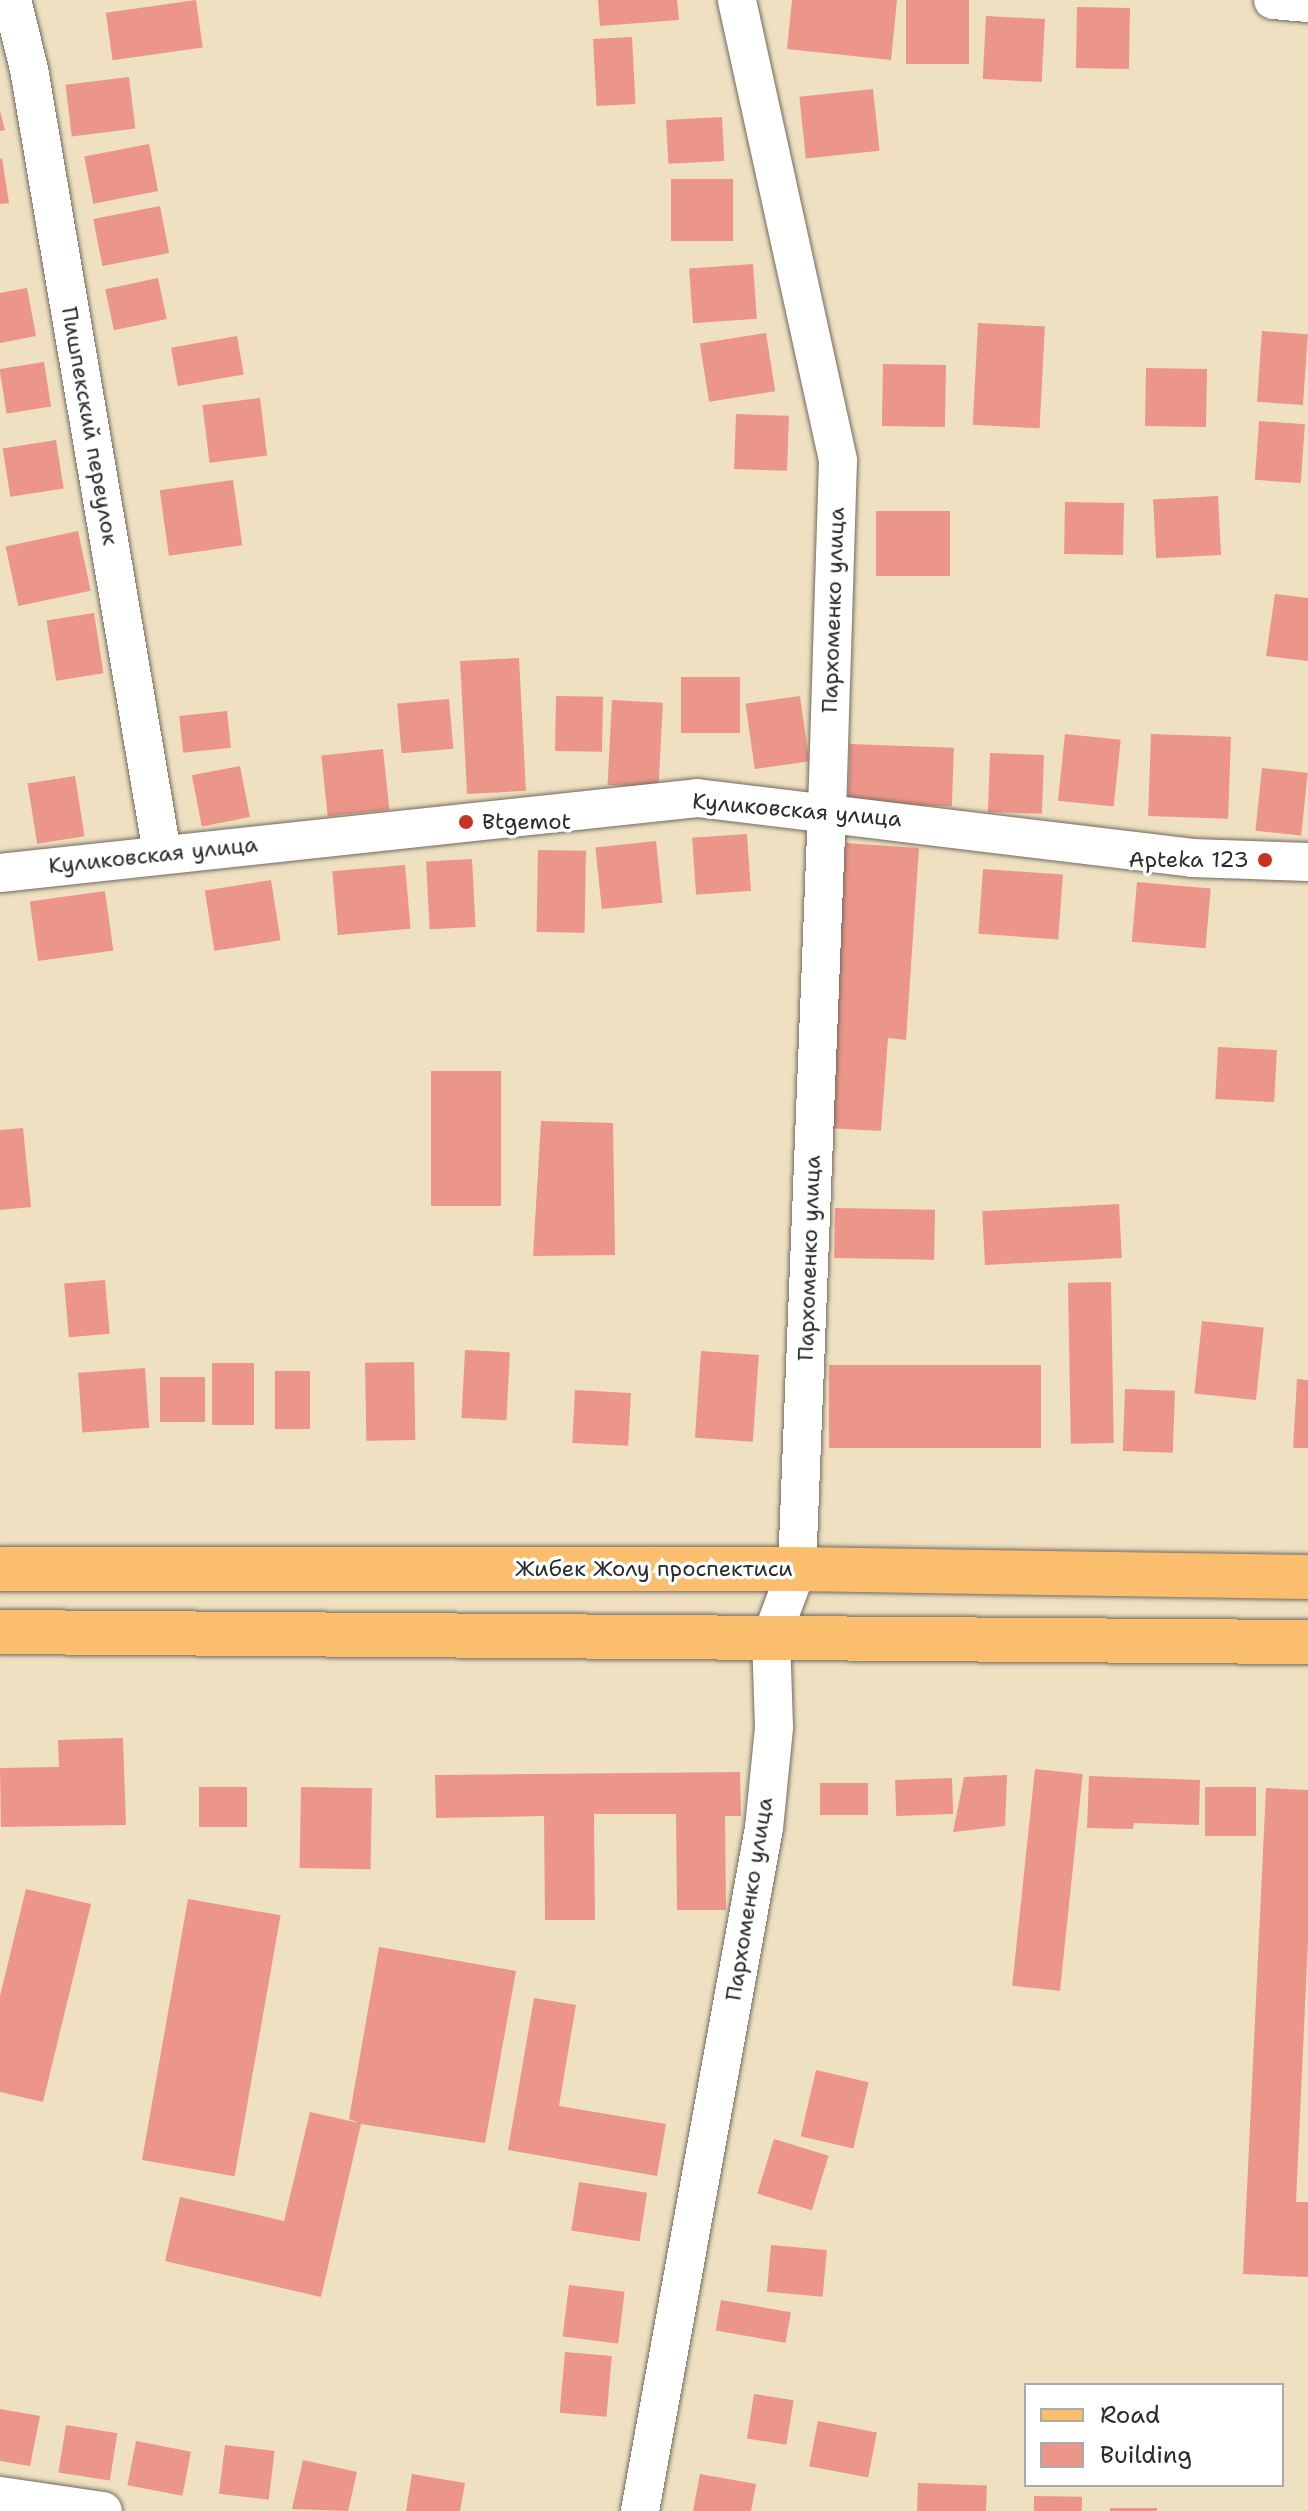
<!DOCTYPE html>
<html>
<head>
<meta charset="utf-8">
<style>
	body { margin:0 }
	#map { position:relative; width:1308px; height:2511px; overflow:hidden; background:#efe0c1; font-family:"Shantell Sans",sans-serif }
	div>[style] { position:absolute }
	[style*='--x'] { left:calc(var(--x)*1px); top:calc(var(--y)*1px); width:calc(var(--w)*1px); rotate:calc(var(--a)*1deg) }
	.building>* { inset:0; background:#ec9589; transform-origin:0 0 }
	.roads { filter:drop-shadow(0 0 2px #706a60) drop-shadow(0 0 2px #706a60) }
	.minor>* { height:38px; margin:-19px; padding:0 19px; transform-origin:19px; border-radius:19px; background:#fff }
	.primary>* { height:44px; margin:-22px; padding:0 22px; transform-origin:22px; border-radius:22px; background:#fbbe6e }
	.dots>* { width:22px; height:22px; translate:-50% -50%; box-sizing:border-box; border:4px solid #fff; border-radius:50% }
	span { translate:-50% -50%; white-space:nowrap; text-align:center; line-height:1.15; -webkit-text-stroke:7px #fff; paint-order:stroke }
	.street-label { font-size:22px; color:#2b2b2b }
	.poi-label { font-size:22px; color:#2b2b2b }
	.left { translate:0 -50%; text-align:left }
	.right { translate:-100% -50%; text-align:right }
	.legend { position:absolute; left:1024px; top:2383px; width:260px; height:104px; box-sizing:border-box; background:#fff; border:2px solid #aaa; margin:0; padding:10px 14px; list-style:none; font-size:24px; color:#2b2b2b }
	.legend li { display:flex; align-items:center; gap:16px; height:40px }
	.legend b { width:40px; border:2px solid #aaa }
</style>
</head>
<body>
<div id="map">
	<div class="building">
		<i style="left:196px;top:0;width:48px;height:91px;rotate:82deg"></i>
		<i style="clip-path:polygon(598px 0,677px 0,679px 20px,600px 26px)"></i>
		<i style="clip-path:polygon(792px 0,897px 0,891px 60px,787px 49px)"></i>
		<i style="left:906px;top:0;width:63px;height:64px"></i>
		<i style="left:1077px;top:7px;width:53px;height:61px;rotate:1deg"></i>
		<i style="left:986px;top:16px;width:59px;height:63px;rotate:3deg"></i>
		<i style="left:632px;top:37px;width:67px;height:39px;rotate:87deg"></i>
		<i style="left:129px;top:77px;width:52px;height:64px;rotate:83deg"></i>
		<i style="left:873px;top:89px;width:62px;height:74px;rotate:84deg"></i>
		<i style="clip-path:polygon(0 111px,5px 130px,0 131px)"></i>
		<i style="left:722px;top:117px;width:44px;height:56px;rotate:87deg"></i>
		<i style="left:149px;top:144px;width:48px;height:66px;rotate:79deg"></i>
		<i style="clip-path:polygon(2px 158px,9px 203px,0 204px,0 159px)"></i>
		<i style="left:671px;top:179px;width:62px;height:62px"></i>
		<i style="left:160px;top:206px;width:48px;height:68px;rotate:79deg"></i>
		<i style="left:753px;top:264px;width:55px;height:64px;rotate:86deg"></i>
		<i style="left:158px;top:278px;width:42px;height:54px;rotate:78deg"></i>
		<i style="clip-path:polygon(27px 288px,36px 336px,0 343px,0 293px)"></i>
		<i style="left:978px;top:323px;width:67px;height:102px;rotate:3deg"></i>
		<i style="left:1262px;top:331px;width:46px;height:71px;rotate:4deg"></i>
		<i style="left:766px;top:333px;width:59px;height:67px;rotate:81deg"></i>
		<i style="left:237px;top:336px;width:39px;height:67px;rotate:80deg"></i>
		<i style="left:44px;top:362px;width:45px;height:45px;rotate:81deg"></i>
		<i style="left:883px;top:364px;width:63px;height:62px;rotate:1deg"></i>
		<i style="left:1146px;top:368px;width:61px;height:58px;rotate:1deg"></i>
		<i style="left:260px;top:398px;width:58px;height:58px;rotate:83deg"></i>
		<i style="left:736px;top:414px;width:53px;height:55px;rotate:2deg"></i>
		<i style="left:1259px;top:421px;width:46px;height:59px;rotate:4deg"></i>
		<i style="left:56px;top:440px;width:49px;height:54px;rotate:81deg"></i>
		<i style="left:233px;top:480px;width:66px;height:74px;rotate:82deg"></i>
		<i style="left:1218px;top:496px;width:59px;height:65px;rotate:87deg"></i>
		<i style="left:1065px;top:502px;width:59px;height:52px;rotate:1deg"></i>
		<i style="left:876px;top:511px;width:74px;height:65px"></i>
		<i style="left:78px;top:531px;width:61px;height:74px;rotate:78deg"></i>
		<i style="clip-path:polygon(1275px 594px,1308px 598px,1308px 661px,1266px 656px)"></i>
		<i style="left:94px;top:613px;width:61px;height:48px;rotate:81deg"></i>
		<i style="left:519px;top:658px;width:133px;height:59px;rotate:87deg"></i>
		<i style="left:681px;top:677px;width:59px;height:56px"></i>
		<i style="left:556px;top:696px;width:47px;height:55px;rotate:1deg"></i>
		<i style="left:800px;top:696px;width:66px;height:55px;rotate:82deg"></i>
		<i style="left:449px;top:699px;width:50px;height:52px;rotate:85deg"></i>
		<i style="left:612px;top:700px;width:51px;height:85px;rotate:3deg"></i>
		<i style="left:227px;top:711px;width:37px;height:48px;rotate:84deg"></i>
		<i style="left:1065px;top:734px;width:56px;height:67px;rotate:6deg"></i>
		<i style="left:1151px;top:734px;width:80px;height:82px;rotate:2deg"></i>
		<i style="left:850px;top:744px;width:104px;height:59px;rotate:2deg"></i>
		<i style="left:383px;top:749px;width:61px;height:62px;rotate:84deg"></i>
		<i style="left:990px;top:753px;width:54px;height:59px;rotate:2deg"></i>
		<i style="left:240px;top:766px;width:52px;height:49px;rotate:79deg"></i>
		<i style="left:1262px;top:768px;width:46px;height:63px;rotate:6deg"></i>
		<i style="left:75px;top:776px;width:61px;height:48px;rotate:81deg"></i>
		<i style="left:747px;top:834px;width:57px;height:55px;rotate:86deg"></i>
		<i style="left:656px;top:841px;width:62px;height:61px;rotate:84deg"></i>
		<i style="clip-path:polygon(845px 843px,919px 848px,906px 1040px,888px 1038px,881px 1131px,826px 1128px)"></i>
		<i style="left:538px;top:850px;width:48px;height:82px;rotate:1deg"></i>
		<i style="left:472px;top:859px;width:68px;height:46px;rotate:87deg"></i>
		<i style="left:405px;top:865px;width:64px;height:73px;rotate:85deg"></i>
		<i style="left:983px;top:869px;width:80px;height:65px;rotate:4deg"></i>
		<i style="left:271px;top:880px;width:61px;height:67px;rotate:81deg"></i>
		<i style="left:1137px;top:882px;width:74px;height:60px;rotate:5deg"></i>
		<i style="left:105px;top:891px;width:60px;height:76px;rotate:82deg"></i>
		<i style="left:1218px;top:1047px;width:59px;height:52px;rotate:3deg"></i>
		<i style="left:431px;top:1071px;width:70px;height:135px"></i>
		<i style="clip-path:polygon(541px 1121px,613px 1123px,615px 1255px,533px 1256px)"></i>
		<i style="clip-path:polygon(23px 1128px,31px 1207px,0 1210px,0 1130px)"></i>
		<i style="left:1119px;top:1204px;width:54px;height:137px;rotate:87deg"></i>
		<i style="left:835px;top:1208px;width:100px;height:50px;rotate:1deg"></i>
		<i style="left:105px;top:1280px;width:54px;height:41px;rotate:85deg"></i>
		<i style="left:1111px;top:1282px;width:161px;height:43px;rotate:89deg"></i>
		<i style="left:1202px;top:1321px;width:62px;height:73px;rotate:6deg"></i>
		<i style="left:465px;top:1350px;width:45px;height:68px;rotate:3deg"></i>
		<i style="left:701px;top:1351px;width:58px;height:87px;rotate:4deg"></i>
		<i style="left:414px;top:1362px;width:78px;height:49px;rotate:89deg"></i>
		<i style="left:212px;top:1363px;width:42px;height:62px"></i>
		<i style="left:1041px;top:1365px;width:83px;height:212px;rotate:90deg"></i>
		<i style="left:145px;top:1368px;width:60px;height:67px;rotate:86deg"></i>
		<i style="left:275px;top:1371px;width:35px;height:58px"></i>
		<i style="left:160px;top:1377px;width:45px;height:45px"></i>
		<i style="clip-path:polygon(1297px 1379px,1308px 1380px,1308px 1448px,1293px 1448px)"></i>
		<i style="left:1125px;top:1389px;width:50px;height:62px;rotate:2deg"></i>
		<i style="left:575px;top:1390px;width:56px;height:53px;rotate:3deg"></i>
		<i style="clip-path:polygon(123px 1738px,126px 1825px,1px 1827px,0 1768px,59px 1767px,58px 1740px)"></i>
		<i style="left:1035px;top:1769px;width:48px;height:218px;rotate:6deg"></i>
		<i style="clip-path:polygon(740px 1772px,741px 1816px,725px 1816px,726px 1910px,677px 1910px,676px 1814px,594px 1814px,595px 1920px,545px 1920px,544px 1816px,436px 1818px,435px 1775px)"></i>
		<i style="clip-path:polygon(1007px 1775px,1005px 1826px,953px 1832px,964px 1777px)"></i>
		<i style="clip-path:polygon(1089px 1776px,1200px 1780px,1199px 1825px,1134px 1823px,1133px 1829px,1087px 1828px)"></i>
		<i style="left:952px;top:1778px;width:36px;height:57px;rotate:88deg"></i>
		<i style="left:820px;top:1783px;width:48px;height:32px"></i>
		<i style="left:199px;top:1787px;width:48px;height:40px"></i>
		<i style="left:301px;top:1787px;width:71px;height:81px;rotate:1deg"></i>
		<i style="left:1205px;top:1787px;width:51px;height:49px"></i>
		<i style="clip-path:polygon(1266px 1788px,1308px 1790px,1308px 1941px,1296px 2202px,1308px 2202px,1308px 2277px,1243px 2274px)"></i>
		<i style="clip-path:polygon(26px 1889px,91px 1904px,43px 2102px,0 2092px,0 1996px)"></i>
		<i style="left:188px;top:1899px;width:94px;height:265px;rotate:10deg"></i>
		<i style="clip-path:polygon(379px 1947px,516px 1971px,485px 2143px,361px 2124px,321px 2297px,165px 2261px,180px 2197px,284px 2221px,310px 2112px,359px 2123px,349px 2119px)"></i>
		<i style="clip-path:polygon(534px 1998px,576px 2005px,559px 2106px,666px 2124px,657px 2176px,508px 2150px)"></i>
		<i style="left:816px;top:2070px;width:54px;height:68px;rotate:13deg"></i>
		<i style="left:774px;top:2139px;width:57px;height:57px;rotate:17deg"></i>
		<i style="left:579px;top:2182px;width:69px;height:49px;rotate:9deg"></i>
		<i style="left:771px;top:2245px;width:56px;height:47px;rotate:5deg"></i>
		<i style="left:569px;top:2285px;width:56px;height:52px;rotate:7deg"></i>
		<i style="left:721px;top:2300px;width:71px;height:31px;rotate:10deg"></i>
		<i style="left:565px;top:2352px;width:47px;height:61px;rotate:5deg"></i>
		<i style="left:754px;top:2394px;width:40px;height:45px;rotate:9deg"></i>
		<i style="clip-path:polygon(0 2409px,40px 2416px,30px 2466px,0 2461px)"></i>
		<i style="left:818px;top:2421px;width:60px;height:46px;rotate:11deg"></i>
		<i style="left:66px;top:2425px;width:52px;height:48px;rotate:9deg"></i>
		<i style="left:136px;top:2441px;width:56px;height:45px;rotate:11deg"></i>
		<i style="left:225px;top:2445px;width:50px;height:49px;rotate:7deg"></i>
		<i style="clip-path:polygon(303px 2460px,357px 2472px,348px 2511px,292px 2509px)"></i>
		<i style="clip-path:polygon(412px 2474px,465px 2483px,460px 2511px,406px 2511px)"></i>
		<i style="clip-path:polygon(700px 2474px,756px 2484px,751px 2511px,693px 2511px)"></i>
		<i style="left:918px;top:2483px;width:69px;height:28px;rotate:2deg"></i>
		<i style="left:1034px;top:2496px;width:48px;height:15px;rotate:1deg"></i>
		<i style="left:1110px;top:2508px;width:47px;height:3px"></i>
	</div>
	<div class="roads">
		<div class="minor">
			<i style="--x:12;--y:0;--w:71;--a:76.2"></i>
			<i style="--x:29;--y:69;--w:795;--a:80.37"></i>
			<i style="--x:1273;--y:0;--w:35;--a:5"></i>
			<i style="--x:0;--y:873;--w:701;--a:-6.14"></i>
			<i style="--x:697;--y:798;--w:499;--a:6.9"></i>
			<i style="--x:1192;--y:858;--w:116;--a:2"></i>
			<i style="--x:0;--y:2496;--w:104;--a:8.3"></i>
			<i style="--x:640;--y:2511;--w:694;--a:-79.71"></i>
			<i style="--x:764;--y:1828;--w:101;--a:-84.3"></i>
			<i style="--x:774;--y:1727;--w:89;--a:-91.9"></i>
			<i style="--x:771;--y:1638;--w:74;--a:-69.4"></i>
			<i style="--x:797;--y:1569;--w:760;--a:-87.74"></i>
			<i style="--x:827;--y:810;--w:350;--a:-88.2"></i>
			<i style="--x:838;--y:460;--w:471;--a:-102.4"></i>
		</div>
		<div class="primary">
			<i style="--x:0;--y:1569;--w:797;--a:0"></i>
			<i style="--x:797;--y:1569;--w:511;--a:0.9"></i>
			<i style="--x:0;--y:1632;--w:1308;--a:0.44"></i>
		</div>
	</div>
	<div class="dots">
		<i style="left:466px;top:822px;background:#c8321e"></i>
		<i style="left:1265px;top:860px;background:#c8321e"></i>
	</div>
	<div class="street-label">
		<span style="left:90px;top:426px;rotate:80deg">Пишпекский переулок</span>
		<span style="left:833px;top:610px;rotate:-88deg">Пархоменко улица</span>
		<span style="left:797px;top:810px;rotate:5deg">Куликовская улица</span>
		<span style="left:153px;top:855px;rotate:-6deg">Куликовская улица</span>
		<span style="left:809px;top:1258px;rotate:-88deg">Пархоменко улица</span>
		<span style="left:654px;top:1569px">Жибек Жолу проспектиси</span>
		<span style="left:749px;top:1899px;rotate:-81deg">Пархоменко улица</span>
	</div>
	<div class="poi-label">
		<span class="left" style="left:482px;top:822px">Btgemot</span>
		<span class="right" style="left:1249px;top:860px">Apteka 123</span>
	</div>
	<ul class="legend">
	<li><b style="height:10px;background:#fbbe6e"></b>Road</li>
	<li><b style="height:22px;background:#ec9589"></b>Building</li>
	</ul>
</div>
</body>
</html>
